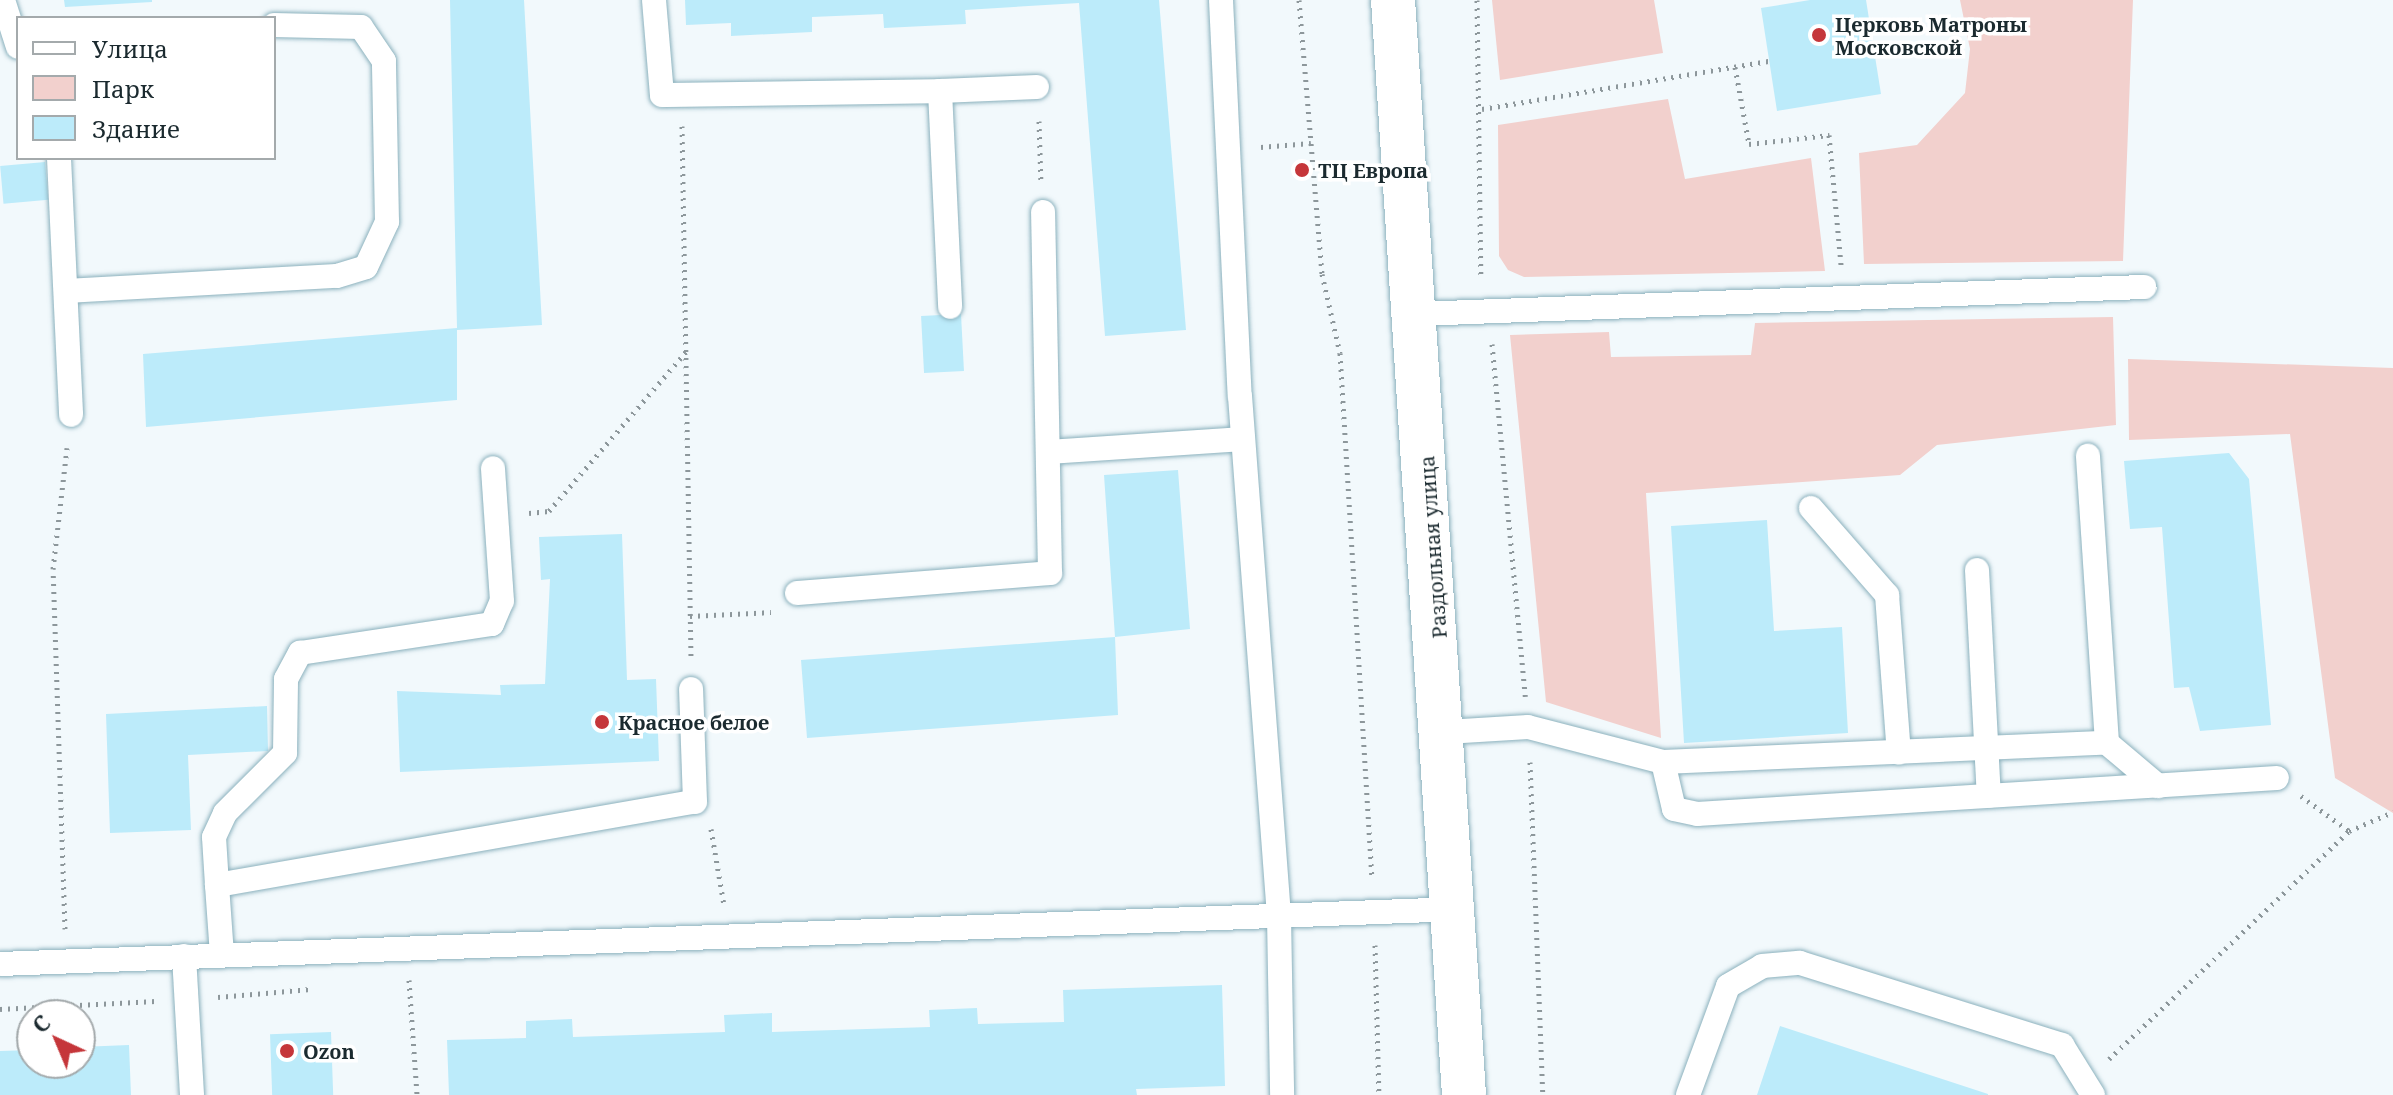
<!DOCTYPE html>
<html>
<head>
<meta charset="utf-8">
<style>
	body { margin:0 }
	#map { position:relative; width:2393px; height:1095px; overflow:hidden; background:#f2f9fc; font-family:"Noto Serif",serif }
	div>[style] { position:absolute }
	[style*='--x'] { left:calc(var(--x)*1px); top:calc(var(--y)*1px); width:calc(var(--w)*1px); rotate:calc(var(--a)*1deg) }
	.green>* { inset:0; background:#f2d0cd }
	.building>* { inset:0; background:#bcebfa; transform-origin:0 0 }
	.path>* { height:5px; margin-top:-2.5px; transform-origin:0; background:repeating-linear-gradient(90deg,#8d979b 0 2px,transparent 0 8px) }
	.roads { filter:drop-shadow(0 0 2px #8bb1bd) drop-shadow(0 0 2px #8bb1bd) }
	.service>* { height:24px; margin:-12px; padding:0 12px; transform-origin:12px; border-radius:12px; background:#fff }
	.secondary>* { height:44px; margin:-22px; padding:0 22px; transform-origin:22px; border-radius:22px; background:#fff }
	.dots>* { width:22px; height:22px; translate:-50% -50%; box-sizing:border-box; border:4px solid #fff; border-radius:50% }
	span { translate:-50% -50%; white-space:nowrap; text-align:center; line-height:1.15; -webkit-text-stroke:7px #fff; paint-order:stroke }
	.poi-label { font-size:20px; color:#1b2a2f; font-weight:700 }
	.left { translate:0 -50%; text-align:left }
	.street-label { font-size:20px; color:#1b2a2f }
	.legend { position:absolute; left:16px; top:16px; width:260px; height:144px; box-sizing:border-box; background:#fff; border:2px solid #a4aaac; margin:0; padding:10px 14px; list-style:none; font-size:24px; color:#1b2a2f }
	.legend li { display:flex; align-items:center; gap:16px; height:40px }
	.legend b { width:40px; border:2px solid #a4aaac }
	.north { position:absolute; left:16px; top:999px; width:80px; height:80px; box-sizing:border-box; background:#fff; border:2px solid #a4aaac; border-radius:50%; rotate:316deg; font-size:22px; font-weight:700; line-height:32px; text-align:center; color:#1b2a2f }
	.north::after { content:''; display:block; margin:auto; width:28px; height:36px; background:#c5363a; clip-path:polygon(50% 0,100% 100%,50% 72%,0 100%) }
</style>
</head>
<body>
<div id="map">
	<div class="green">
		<i style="clip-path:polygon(1492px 0,1654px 0,1663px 53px,1500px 80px)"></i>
		<i style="clip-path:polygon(1960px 0,2133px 0,2123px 261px,1864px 264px,1859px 153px,1917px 145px,1965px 93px,1970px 49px)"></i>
		<i style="clip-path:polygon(1668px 99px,1685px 179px,1811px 158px,1825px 271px,1524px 277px,1508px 270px,1499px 256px,1498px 125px)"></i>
		<i style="clip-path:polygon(2113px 317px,2116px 425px,1937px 445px,1900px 475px,1646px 493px,1661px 738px,1546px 702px,1510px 335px,1609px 332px,1611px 357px,1751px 355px,1755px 323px)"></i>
		<i style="clip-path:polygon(2128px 359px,2393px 368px,2393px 813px,2335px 778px,2290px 434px,2129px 440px)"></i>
	</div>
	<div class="building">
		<i style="clip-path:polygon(64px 0,152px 0,152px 2px,65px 7px)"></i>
		<i style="clip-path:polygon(450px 0,524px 0,542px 325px,457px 330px,457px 400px,146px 427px,143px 354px,457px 328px)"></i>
		<i style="clip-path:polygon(685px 0,1159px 0,1186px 330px,1105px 336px,1079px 3px,965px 10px,966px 24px,884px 28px,883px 14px,812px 17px,812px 32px,731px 36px,731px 23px,686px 25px)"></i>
		<i style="clip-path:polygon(1810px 0,1866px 0,1881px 94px,1777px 111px,1761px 8px)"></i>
		<i style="left:45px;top:162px;width:38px;height:45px;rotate:85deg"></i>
		<i style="left:961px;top:314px;width:57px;height:40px;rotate:87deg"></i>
		<i style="clip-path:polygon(2229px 453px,2249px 479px,2271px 725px,2200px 731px,2189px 687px,2174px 688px,2162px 527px,2130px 529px,2124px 461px)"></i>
		<i style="clip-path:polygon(1178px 470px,1190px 629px,1115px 637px,1118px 715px,807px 738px,801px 660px,1115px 637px,1104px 475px)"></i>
		<i style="clip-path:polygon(1767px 520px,1774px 631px,1842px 627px,1848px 733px,1684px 743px,1671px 526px)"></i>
		<i style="clip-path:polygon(622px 534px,627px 680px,656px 679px,659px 761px,400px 772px,397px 691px,501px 695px,500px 685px,545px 684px,550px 579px,541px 580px,539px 537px)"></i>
		<i style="clip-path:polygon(267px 706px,268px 751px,188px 755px,191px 830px,110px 833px,106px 714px)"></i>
		<i style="clip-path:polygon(1222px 985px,1225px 1086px,1136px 1089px,1137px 1095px,449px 1095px,447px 1040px,526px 1038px,526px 1021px,572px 1019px,573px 1037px,725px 1032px,724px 1015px,772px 1013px,772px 1032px,930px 1027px,929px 1010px,977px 1008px,978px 1024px,1064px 1022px,1063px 990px)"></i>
		<i style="clip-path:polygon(1780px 1026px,1988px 1094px,1988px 1095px,1757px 1095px)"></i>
		<i style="left:331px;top:1032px;width:63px;height:61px;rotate:88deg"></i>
		<i style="clip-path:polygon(129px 1045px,131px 1095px,0 1095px,0 1051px,32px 1050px,32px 1063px,80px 1063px,80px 1047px)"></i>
	</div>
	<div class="path">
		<i style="--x:1299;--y:0;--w:275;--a:85.2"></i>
		<i style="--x:1322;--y:274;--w:81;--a:77.2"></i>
		<i style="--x:1340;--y:353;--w:527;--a:86.52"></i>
		<i style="--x:1477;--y:0;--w:278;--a:89.2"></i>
		<i style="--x:1735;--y:67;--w:78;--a:79.7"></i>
		<i style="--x:1749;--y:144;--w:81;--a:-6.4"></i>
		<i style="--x:1829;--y:135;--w:131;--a:84.7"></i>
		<i style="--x:1482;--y:109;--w:292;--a:-9.5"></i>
		<i style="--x:1039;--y:121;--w:62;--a:88.2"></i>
		<i style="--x:682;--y:126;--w:530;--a:89.03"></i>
		<i style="--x:1261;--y:147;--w:50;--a:-4.6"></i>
		<i style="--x:1492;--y:344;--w:354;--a:84.6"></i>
		<i style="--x:529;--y:513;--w:20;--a:-6"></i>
		<i style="--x:549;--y:511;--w:210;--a:-49.3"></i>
		<i style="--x:690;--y:616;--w:81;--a:-2.8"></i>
		<i style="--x:1530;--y:762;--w:333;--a:87.8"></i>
		<i style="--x:2301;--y:796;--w:59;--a:36.1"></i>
		<i style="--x:2349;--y:831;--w:48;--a:-23.4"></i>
		<i style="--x:711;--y:829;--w:77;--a:80.3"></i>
		<i style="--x:65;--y:929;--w:360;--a:-91.9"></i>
		<i style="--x:53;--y:569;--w:122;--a:-83.4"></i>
		<i style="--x:1375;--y:945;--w:150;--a:88.5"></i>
		<i style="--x:409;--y:980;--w:115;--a:86"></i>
		<i style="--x:218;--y:997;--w:93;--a:-4.9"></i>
		<i style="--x:0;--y:1009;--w:156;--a:-2.9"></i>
		<i style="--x:2109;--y:1059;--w:331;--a:-43.5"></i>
	</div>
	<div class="roads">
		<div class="service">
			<i style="--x:3;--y:0;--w:49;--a:72.3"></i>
			<i style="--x:654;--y:0;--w:95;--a:85.2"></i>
			<i style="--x:662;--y:95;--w:278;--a:-0.8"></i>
			<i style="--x:940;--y:91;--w:216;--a:87.3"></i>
			<i style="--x:1221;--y:0;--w:396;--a:87.3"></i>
			<i style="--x:1240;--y:396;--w:521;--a:85.71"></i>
			<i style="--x:1279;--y:916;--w:179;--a:89"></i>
			<i style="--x:940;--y:91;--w:97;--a:-2.4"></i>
			<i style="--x:59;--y:158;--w:257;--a:87.3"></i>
			<i style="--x:66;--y:291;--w:271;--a:-3.2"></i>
			<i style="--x:337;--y:276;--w:30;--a:-17"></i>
			<i style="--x:366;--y:267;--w:50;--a:-65"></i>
			<i style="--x:387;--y:222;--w:161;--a:-91.1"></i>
			<i style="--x:384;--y:61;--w:41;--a:-124.1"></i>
			<i style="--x:361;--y:27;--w:87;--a:-178.7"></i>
			<i style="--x:1417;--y:314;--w:728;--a:-2.13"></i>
			<i style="--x:1049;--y:452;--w:194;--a:-3.8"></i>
			<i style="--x:1811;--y:508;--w:116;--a:48.9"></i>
			<i style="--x:1887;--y:595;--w:158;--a:85.7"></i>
			<i style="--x:1977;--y:570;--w:226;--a:87"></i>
			<i style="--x:797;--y:593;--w:254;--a:-4.5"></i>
			<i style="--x:1050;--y:573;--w:361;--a:-91.1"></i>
			<i style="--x:1446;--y:732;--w:82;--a:-3.5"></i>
			<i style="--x:1528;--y:727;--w:139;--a:14.5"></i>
			<i style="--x:1663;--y:762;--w:444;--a:-2.5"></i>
			<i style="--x:2107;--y:743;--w:288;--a:-93.8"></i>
			<i style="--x:2107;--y:743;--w:67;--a:40.1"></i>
			<i style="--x:1663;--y:762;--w:48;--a:76.8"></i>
			<i style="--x:1674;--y:809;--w:24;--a:12"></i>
			<i style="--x:1697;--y:814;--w:581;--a:-3.55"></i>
			<i style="--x:217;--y:885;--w:48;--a:-93.6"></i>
			<i style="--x:214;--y:837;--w:26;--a:-65"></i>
			<i style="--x:225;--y:813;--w:85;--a:-45"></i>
			<i style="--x:285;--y:753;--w:74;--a:-89.2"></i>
			<i style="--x:286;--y:679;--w:30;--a:-62"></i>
			<i style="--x:300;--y:653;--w:194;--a:-8.6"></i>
			<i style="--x:492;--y:624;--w:25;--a:-67"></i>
			<i style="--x:502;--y:601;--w:133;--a:-93.9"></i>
			<i style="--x:222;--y:955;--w:70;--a:-94.1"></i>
			<i style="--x:217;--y:885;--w:485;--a:-9.9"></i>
			<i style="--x:695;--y:802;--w:113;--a:-92"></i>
			<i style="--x:184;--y:956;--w:139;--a:86.7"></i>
			<i style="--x:0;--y:964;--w:1459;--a:-2.16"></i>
			<i style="--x:1688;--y:1095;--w:116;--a:-69.8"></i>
			<i style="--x:1728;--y:986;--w:39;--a:-30"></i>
			<i style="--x:1762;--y:966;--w:38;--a:-5"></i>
			<i style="--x:1800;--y:963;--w:275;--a:17.4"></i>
			<i style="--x:2062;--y:1045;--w:59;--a:58.2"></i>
		</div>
		<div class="secondary">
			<i style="--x:1393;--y:0;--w:1097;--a:86.29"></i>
		</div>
	</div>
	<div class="dots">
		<i style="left:1819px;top:35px;background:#c5363a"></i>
		<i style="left:1302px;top:170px;background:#c5363a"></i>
		<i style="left:602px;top:722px;background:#c5363a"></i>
		<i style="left:287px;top:1051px;background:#c5363a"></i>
	</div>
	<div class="poi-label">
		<span class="left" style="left:1835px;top:36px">Церковь Матроны<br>Московской</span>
		<span class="left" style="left:1318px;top:170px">ТЦ Европа</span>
		<span class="left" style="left:618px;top:722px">Красное белое</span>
		<span class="left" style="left:303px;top:1051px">Ozon</span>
	</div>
	<div class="street-label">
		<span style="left:1433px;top:547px;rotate:-94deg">Раздольная улица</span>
	</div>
	<ul class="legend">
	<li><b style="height:10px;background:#fff"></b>Улица</li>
	<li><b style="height:22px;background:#f2d0cd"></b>Парк</li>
	<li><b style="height:22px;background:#bcebfa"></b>Здание</li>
	</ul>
	<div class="north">С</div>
</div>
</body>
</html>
